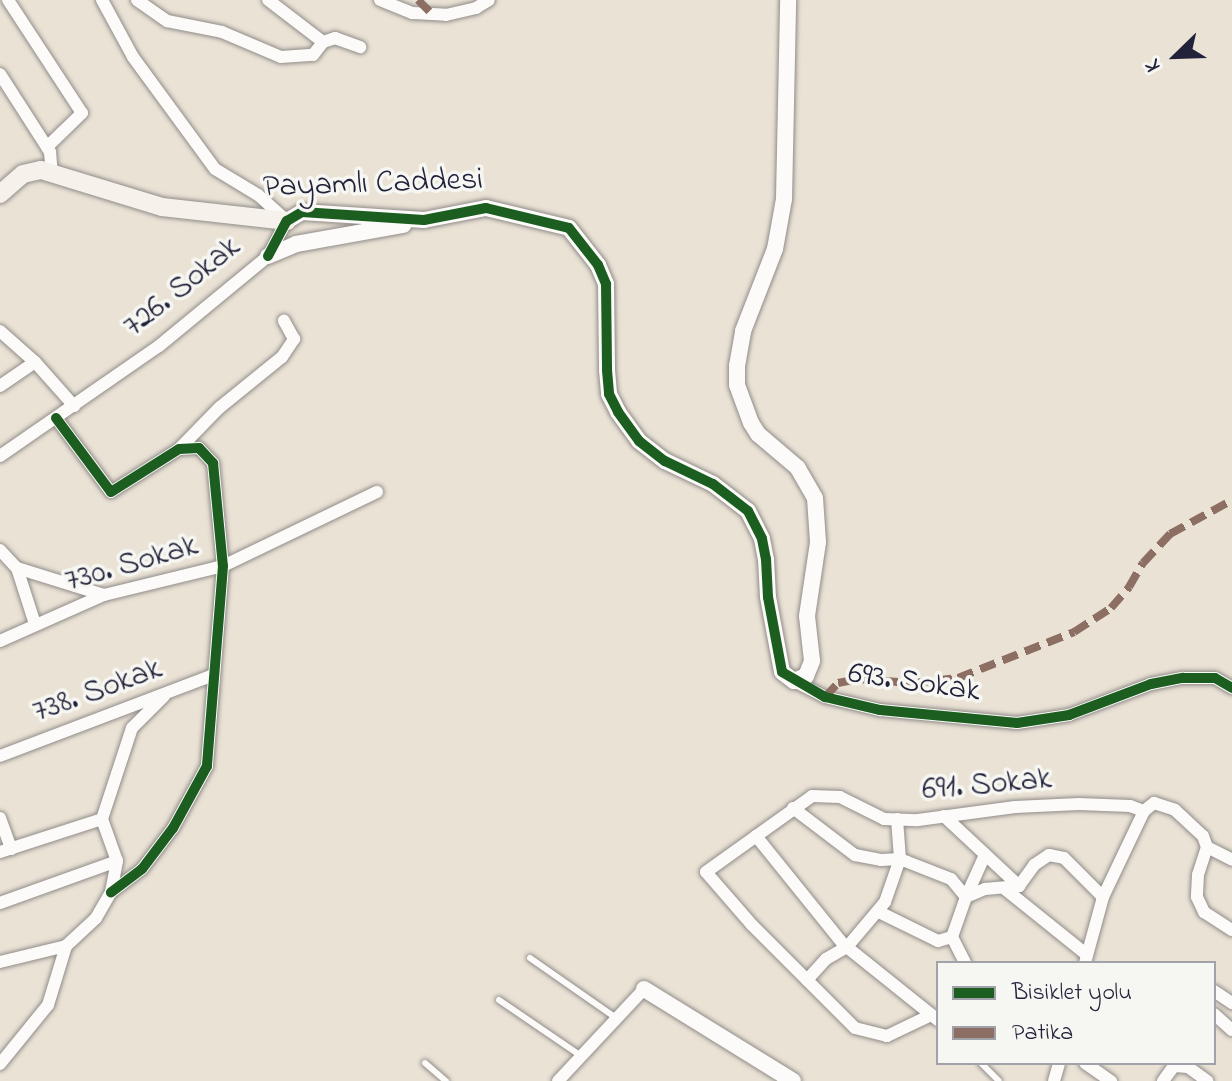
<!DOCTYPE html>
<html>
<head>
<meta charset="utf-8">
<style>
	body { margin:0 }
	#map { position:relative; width:1232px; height:1081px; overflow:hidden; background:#eae2d5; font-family:"Indie Flower",sans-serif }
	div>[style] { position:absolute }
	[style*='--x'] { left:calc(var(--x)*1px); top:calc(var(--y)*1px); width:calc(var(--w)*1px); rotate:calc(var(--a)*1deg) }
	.roads { filter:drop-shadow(0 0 2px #908c89) drop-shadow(0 0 2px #908c89) }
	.service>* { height:6px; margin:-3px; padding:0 3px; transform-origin:3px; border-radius:3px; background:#fcfbf9 }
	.minor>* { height:12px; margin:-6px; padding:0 6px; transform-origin:6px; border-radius:6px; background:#fcfbf9 }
	.tertiary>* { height:16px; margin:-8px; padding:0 8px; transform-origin:8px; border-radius:8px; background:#fcfbf9 }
	.secondary>* { height:18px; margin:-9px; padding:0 9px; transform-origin:9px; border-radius:9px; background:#f6f1eb }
	.quiet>* { height:8px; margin-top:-4px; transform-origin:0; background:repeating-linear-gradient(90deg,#8d6e63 0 16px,transparent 0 24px) }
	.cycleway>* { height:10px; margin:-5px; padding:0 5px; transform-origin:5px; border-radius:5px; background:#1b5e20 }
	span { translate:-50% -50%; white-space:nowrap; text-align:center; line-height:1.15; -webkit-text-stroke:7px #f6f6f2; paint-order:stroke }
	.street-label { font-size:32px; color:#22223b }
	.legend { position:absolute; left:936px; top:961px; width:280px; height:104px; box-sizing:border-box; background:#f6f6f2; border:2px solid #a1a1a9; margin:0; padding:10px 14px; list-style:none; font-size:24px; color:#22223b }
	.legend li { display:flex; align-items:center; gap:16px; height:40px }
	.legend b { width:40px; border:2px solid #a1a1a9 }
	.north { position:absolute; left:1136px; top:16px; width:80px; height:80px; -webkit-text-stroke:6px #f6f6f2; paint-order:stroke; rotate:247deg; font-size:22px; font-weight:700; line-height:32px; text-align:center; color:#22223b }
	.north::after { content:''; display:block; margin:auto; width:28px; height:36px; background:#22223b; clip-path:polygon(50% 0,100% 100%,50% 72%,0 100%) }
</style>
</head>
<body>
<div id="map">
	<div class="roads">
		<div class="service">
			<i style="--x:530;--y:958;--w:105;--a:34.9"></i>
			<i style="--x:499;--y:1000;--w:99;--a:34.3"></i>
			<i style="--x:425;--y:1063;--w:28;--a:41"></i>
			<i style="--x:981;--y:1063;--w:25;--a:45"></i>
		</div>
		<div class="minor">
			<i style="--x:8;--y:0;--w:135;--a:56.8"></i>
			<i style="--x:82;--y:113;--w:49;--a:135.8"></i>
			<i style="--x:137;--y:0;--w:37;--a:35"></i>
			<i style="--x:167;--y:21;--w:56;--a:11.3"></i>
			<i style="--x:222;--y:32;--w:64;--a:23"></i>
			<i style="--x:281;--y:57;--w:32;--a:-4"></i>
			<i style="--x:313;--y:55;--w:16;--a:-52"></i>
			<i style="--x:323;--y:42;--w:69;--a:-142.6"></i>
			<i style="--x:380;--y:0;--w:35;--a:22"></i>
			<i style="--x:413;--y:13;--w:33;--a:3"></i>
			<i style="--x:446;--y:15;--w:31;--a:-13"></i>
			<i style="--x:476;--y:8;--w:15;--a:-32"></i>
			<i style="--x:323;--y:42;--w:13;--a:-18"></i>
			<i style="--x:335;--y:38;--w:27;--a:20"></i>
			<i style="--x:0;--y:74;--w:93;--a:57.3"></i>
			<i style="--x:50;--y:152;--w:24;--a:85"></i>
			<i style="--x:0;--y:331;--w:47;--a:41.5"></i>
			<i style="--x:35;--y:362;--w:59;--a:48.4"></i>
			<i style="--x:0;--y:386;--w:42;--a:-34.4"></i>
			<i style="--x:56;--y:418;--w:92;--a:53.4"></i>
			<i style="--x:111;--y:492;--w:80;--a:-32.3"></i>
			<i style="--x:179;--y:449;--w:20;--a:-3"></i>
			<i style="--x:199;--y:448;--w:21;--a:47"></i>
			<i style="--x:213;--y:463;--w:103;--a:84.5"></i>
			<i style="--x:223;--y:566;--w:201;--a:94.6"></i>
			<i style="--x:207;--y:766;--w:71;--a:118.7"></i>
			<i style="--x:173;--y:828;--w:51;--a:127.1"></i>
			<i style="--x:142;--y:869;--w:39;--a:143"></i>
			<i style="--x:179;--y:449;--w:57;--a:-45.7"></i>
			<i style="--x:219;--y:408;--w:81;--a:-39"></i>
			<i style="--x:282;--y:357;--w:22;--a:-56"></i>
			<i style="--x:294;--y:339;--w:21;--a:-119"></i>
			<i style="--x:0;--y:456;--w:193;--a:-34.7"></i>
			<i style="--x:159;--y:346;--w:141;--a:-39.5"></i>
			<i style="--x:268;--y:256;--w:40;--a:-62"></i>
			<i style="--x:287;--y:221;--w:39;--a:-138"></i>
			<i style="--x:258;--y:195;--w:50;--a:-148.8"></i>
			<i style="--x:215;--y:169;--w:139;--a:-126.2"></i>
			<i style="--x:133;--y:57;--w:65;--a:-118.5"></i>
			<i style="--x:0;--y:550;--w:25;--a:47"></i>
			<i style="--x:17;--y:568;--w:91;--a:17.2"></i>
			<i style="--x:17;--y:568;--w:59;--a:72.2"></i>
			<i style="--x:0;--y:641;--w:114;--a:-23.9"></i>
			<i style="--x:104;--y:595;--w:122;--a:-13.7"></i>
			<i style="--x:223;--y:566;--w:171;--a:-25.7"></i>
			<i style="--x:794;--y:681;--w:35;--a:27"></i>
			<i style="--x:825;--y:697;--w:57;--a:13.3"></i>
			<i style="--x:880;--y:710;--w:138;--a:5.4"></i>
			<i style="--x:1017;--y:723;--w:53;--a:-8.7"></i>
			<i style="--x:1069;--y:715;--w:88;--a:-20.7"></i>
			<i style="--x:1151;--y:684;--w:33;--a:-11"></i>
			<i style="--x:1183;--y:678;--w:32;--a:0"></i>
			<i style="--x:1215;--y:678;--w:20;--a:30"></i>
			<i style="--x:0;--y:756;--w:228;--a:-20.8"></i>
			<i style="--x:793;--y:808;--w:78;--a:37.2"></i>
			<i style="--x:855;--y:855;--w:26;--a:11"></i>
			<i style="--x:881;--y:860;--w:19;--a:-3"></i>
			<i style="--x:900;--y:859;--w:55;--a:21.4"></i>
			<i style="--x:951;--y:879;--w:23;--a:50"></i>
			<i style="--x:966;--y:897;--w:42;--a:109.3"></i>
			<i style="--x:952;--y:937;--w:29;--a:63"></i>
			<i style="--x:944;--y:816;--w:103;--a:43"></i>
			<i style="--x:0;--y:818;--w:33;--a:70"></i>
			<i style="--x:756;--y:836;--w:139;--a:51.1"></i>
			<i style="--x:843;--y:944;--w:122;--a:38.7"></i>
			<i style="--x:1207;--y:847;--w:28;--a:27"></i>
			<i style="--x:0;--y:852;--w:107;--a:-17.9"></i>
			<i style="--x:1005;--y:889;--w:105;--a:38.8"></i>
			<i style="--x:966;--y:897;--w:21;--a:-23"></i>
			<i style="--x:985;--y:889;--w:34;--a:-5"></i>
			<i style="--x:1019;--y:886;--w:26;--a:-54"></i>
			<i style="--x:1034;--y:865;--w:18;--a:-34"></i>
			<i style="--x:1049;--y:855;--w:15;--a:11"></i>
			<i style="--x:1064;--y:858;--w:55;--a:45"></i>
			<i style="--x:966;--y:897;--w:46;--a:-65.7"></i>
			<i style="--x:0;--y:903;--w:124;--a:-19.7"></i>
			<i style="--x:879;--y:912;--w:66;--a:26.2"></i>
			<i style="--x:938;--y:941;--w:15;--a:-16"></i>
			<i style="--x:0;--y:962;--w:68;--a:-13.6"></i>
			<i style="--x:1085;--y:963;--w:68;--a:-74.7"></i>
			<i style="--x:1103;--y:897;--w:95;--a:-64.5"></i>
			<i style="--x:1144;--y:811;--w:13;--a:-39"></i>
			<i style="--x:1154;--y:803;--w:22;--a:18"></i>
			<i style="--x:1175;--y:810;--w:38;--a:43"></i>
			<i style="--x:1203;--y:836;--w:12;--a:70"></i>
			<i style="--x:1207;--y:847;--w:29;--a:108"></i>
			<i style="--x:1198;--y:875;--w:22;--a:93"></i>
			<i style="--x:1197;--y:897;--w:17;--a:65"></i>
			<i style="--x:1204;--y:912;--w:33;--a:33"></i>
			<i style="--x:807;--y:980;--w:28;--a:-48"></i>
			<i style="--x:826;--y:959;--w:24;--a:-30"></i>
			<i style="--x:847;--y:947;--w:59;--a:-49.8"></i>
			<i style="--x:885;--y:902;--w:46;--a:-70.8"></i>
			<i style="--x:900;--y:859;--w:40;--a:-94.3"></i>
			<i style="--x:1214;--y:991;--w:22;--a:34"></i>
			<i style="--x:1214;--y:1014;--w:24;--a:42"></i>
			<i style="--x:931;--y:1015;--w:49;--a:154.5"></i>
			<i style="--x:887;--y:1036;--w:33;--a:-166"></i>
			<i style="--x:855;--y:1028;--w:146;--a:-135"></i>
			<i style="--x:752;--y:925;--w:70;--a:-131"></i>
			<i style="--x:706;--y:872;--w:130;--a:-35.6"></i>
			<i style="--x:812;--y:796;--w:28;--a:2"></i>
			<i style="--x:840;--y:797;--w:49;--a:26.6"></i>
			<i style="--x:884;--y:819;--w:34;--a:2"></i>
			<i style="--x:918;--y:820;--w:98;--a:-7.6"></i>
			<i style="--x:1015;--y:807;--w:64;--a:-2.7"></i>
			<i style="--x:1079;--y:804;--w:51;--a:2.2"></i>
			<i style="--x:1130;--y:806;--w:15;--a:20"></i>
			<i style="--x:1085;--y:1063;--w:32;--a:35"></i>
			<i style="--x:0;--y:1064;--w:76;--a:-50.9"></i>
			<i style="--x:48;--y:1005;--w:62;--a:-73"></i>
			<i style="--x:66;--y:946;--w:41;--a:-43"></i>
			<i style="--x:96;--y:918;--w:30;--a:-60"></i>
			<i style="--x:111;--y:892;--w:32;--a:-79"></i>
			<i style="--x:117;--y:861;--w:45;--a:-109.7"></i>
			<i style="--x:102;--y:819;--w:96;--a:-71.8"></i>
			<i style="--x:132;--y:728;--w:45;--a:-45"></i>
			<i style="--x:558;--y:1081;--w:126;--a:-46.9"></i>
			<i style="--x:1054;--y:1081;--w:19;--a:-74"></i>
			<i style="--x:1163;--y:1081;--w:19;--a:-54"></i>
			<i style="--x:1174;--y:1066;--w:14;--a:4"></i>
			<i style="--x:1188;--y:1067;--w:24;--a:36"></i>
		</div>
		<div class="tertiary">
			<i style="--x:287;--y:221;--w:17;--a:-31"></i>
			<i style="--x:302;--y:212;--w:122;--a:3.8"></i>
			<i style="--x:424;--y:220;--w:63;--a:-11"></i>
			<i style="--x:486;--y:208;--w:85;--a:13.5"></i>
			<i style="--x:569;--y:228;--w:47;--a:51.9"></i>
			<i style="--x:598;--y:265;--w:21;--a:67"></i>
			<i style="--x:606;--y:284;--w:86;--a:89.3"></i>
			<i style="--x:607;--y:370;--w:24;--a:85"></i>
			<i style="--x:609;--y:394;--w:20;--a:63"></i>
			<i style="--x:618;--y:412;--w:36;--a:54"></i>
			<i style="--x:639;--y:441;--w:33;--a:38"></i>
			<i style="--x:665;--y:461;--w:53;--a:25.6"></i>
			<i style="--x:713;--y:484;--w:44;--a:37.6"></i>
			<i style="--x:748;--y:511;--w:31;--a:63"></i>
			<i style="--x:762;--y:539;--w:20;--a:79"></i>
			<i style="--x:766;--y:559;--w:38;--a:87"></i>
			<i style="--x:768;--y:597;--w:76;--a:79.4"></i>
			<i style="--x:782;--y:672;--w:15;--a:37"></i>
			<i style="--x:794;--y:681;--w:13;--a:-23"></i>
			<i style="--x:806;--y:676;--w:16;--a:-68"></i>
			<i style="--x:812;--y:661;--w:45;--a:-96.3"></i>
			<i style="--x:807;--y:616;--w:75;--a:-81.5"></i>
			<i style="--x:818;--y:542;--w:44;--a:-93.9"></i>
			<i style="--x:815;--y:498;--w:34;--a:-120"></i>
			<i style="--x:798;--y:468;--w:52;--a:-139.6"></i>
			<i style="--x:758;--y:434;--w:13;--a:-122"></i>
			<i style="--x:751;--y:423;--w:40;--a:-110.2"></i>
			<i style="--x:737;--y:385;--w:19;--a:-90"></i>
			<i style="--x:737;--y:366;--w:36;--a:-80"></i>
			<i style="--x:743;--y:331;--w:88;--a:-68.7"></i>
			<i style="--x:775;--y:249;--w:51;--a:-79.8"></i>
			<i style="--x:784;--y:199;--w:199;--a:-88.8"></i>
			<i style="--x:268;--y:256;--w:30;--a:-23"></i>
			<i style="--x:296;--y:244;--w:109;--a:-10.1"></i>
			<i style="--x:644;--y:989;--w:175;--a:31.7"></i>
		</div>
		<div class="secondary">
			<i style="--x:0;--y:194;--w:30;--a:-41"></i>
			<i style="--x:23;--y:174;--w:18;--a:-13"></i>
			<i style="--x:41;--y:170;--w:127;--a:17"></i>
			<i style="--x:162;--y:207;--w:126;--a:6.4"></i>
		</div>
	</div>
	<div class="quiet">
		<i style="--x:418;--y:0;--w:20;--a:45"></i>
		<i style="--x:825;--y:697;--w:19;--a:-47"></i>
		<i style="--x:838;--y:683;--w:20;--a:-11"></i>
		<i style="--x:858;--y:679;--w:54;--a:4.2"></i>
		<i style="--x:912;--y:683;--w:46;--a:-6.2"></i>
		<i style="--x:958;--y:678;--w:125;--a:-21.6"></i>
		<i style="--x:1074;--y:632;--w:44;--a:-33"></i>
		<i style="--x:1111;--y:608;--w:28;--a:-49"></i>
		<i style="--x:1129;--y:587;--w:28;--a:-60"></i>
		<i style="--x:1143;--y:563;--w:40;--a:-47"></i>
		<i style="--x:1170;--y:534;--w:71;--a:-28.7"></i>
	</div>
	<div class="cycleway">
		<i style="--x:268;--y:256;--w:40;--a:-62"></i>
		<i style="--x:287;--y:221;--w:17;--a:-31"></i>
		<i style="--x:302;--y:212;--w:122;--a:3.8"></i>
		<i style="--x:424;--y:220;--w:63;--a:-11"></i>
		<i style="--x:486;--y:208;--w:85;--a:13.5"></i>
		<i style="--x:569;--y:228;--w:47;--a:51.9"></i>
		<i style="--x:598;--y:265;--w:21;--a:67"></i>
		<i style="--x:606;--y:284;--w:86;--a:89.3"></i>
		<i style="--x:607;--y:370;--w:24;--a:85"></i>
		<i style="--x:609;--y:394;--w:20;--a:63"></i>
		<i style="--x:618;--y:412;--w:36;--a:54"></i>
		<i style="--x:639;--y:441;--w:33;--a:38"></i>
		<i style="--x:665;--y:461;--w:53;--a:25.6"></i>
		<i style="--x:713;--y:484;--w:44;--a:37.6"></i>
		<i style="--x:748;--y:511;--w:31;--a:63"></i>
		<i style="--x:762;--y:539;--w:20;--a:79"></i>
		<i style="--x:766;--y:559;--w:38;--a:87"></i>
		<i style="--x:768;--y:597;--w:76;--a:79.4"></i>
		<i style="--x:782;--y:672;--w:50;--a:30.2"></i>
		<i style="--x:825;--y:697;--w:57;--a:13.3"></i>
		<i style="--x:880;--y:710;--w:138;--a:5.4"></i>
		<i style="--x:1017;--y:723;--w:53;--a:-8.7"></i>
		<i style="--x:1069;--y:715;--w:88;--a:-20.7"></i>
		<i style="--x:1151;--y:684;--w:33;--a:-11"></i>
		<i style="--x:1183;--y:678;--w:32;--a:0"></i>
		<i style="--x:1215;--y:678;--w:20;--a:30"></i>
		<i style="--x:56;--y:418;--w:92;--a:53.4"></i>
		<i style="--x:111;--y:492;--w:80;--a:-32.3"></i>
		<i style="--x:179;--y:449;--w:20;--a:-3"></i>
		<i style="--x:199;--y:448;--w:21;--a:47"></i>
		<i style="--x:213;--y:463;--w:103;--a:84.5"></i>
		<i style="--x:223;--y:566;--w:201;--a:94.6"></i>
		<i style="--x:207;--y:766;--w:71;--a:118.7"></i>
		<i style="--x:173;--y:828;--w:51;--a:127.1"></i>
		<i style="--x:142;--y:869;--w:39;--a:143"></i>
	</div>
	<div class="street-label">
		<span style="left:373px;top:185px;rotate:-2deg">Payamlı Caddesi</span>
		<span style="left:183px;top:288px;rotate:-39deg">726. Sokak</span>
		<span style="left:132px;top:565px;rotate:-16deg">730. Sokak</span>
		<span style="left:914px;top:684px;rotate:8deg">693. Sokak</span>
		<span style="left:98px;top:692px;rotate:-20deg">738. Sokak</span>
		<span style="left:987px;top:786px;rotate:-5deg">691. Sokak</span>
	</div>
	<ul class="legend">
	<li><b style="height:10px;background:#1b5e20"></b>Bisiklet yolu</li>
	<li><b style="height:10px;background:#8d6e63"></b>Patika</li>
	</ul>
	<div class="north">K</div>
</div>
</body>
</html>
